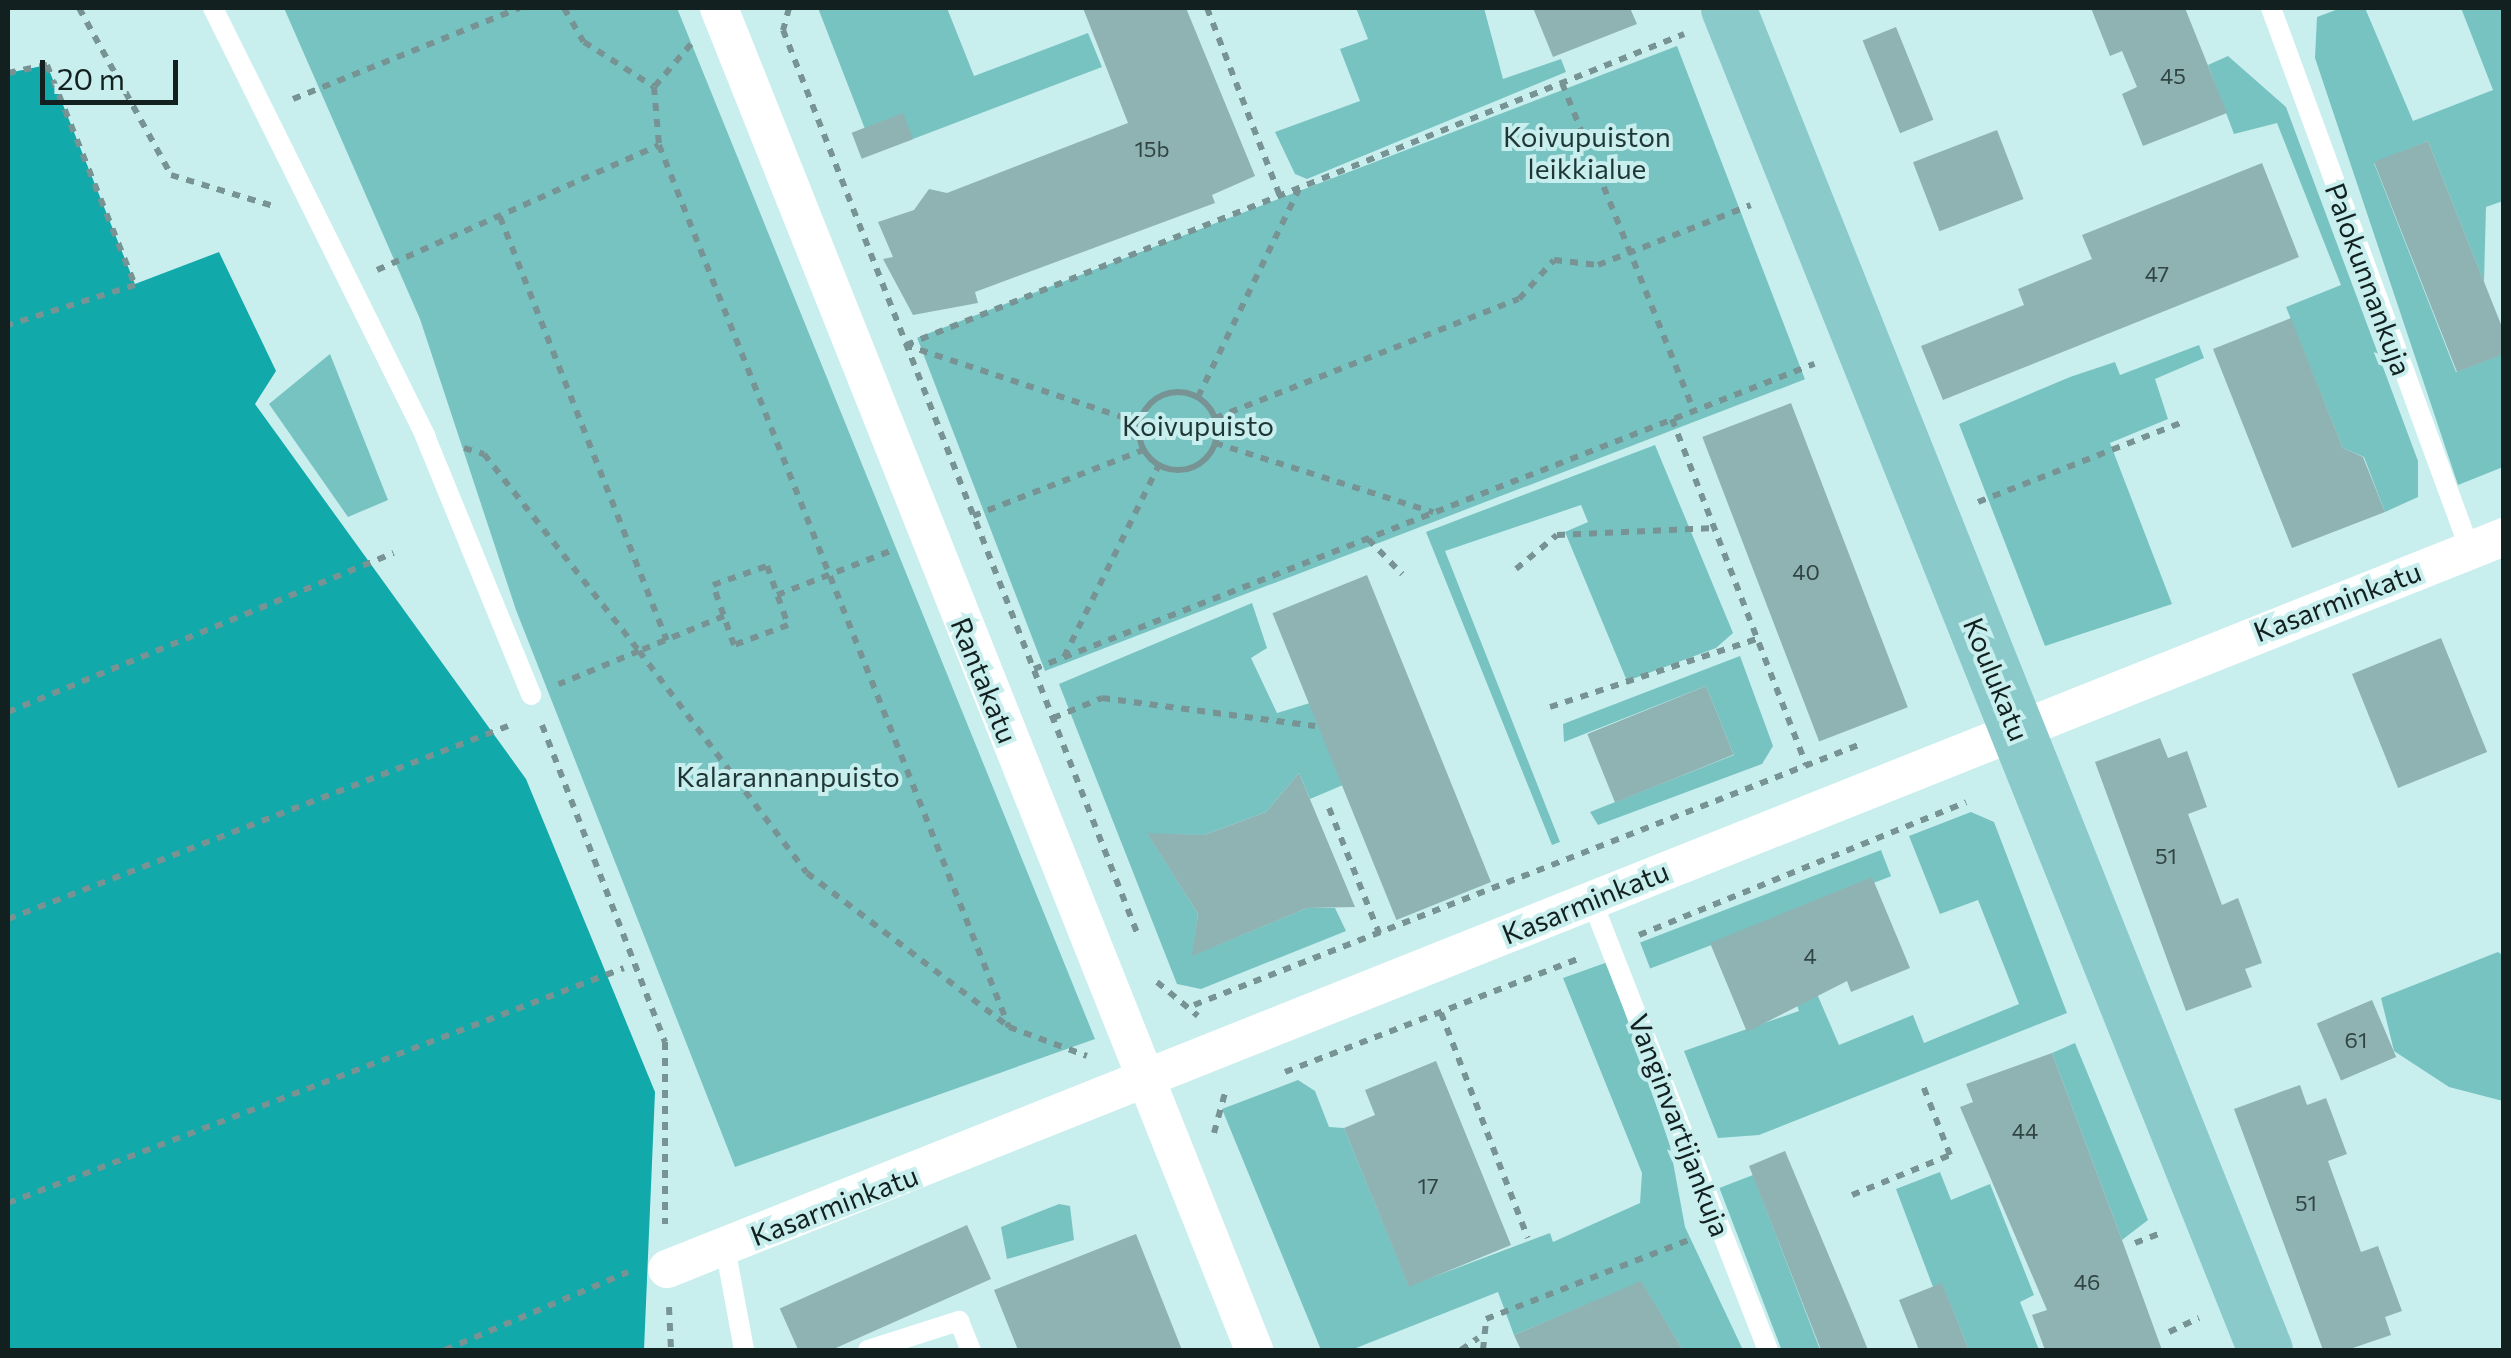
<!DOCTYPE html>
<html>
<head>
<meta charset="utf-8">
<style>
	body { margin:0 }
	#map { position:relative; width:2511px; height:1358px; overflow:hidden; background:#c9eeee; font-family:Commissioner,sans-serif }
	div>[style] { position:absolute }
	[style*='--x'] { left:calc(var(--x)*1px); top:calc(var(--y)*1px); width:calc(var(--w)*1px); rotate:calc(var(--a)*1deg) }
	.green>* { inset:0; background:#77c3c2; transform-origin:0 0 }
	.water>* { inset:0; background:#11a9a9 }
	.building>* { inset:0; background:#8eb3b2; transform-origin:0 0 }
	.path>* { height:6px; margin-top:-3px; transform-origin:0; background:repeating-linear-gradient(90deg,#789393 0 8px,transparent 0 16px) }
	.path>.ring { margin:-3px; padding:0; box-sizing:content-box; background:none; border:6px solid #789393; border-radius:50% }
	.service>* { height:20px; margin:-10px; padding:0 10px; transform-origin:10px; border-radius:10px; background:#fff }
	.minor>* { height:38px; margin:-19px; padding:0 19px; transform-origin:19px; border-radius:19px; background:#fff }
	.primary>* { height:55px; margin:-27.5px; padding:0 27.5px; transform-origin:27.5px; border-radius:27.5px; background:#8acaca }
	span { translate:-50% -50%; white-space:nowrap; text-align:center; line-height:1.15; -webkit-text-stroke:8px #c9eeee; paint-order:stroke }
	.number-label { font-size:22px; color:#314544 }
	.number-label span { -webkit-text-stroke-width:0 }
	.park-label { font-size:28px; color:#1f3636 }
	.street-label { font-size:28px; color:#122020 }
	.frame { position:absolute; inset:0; border:10px solid #122020; pointer-events:none }
	.scale { position:absolute; left:40px; top:60px; width:138px; height:45px; box-sizing:border-box; border:5px solid #122020; border-top:0; padding-left:12px; font-size:30px; line-height:35px; white-space:nowrap; color:#122020; -webkit-text-stroke:8px #c9eeee; paint-order:stroke }
</style>
</head>
<body>
<div id="map">
	<div class="green">
		<i style="clip-path:polygon(284px 8px,677px 8px,1095px 1039px,735px 1167px,516px 610px,420px 319px)"></i>
		<i style="clip-path:polygon(818px 8px,947px 8px,974px 76px,1088px 33px,1102px 67px,913px 139px,865px 129px)"></i>
		<i style="clip-path:polygon(1356px 8px,1484px 8px,1503px 79px,1561px 59px,1566px 72px,1307px 179px,1295px 174px,1275px 132px,1360px 101px,1340px 49px,1368px 39px)"></i>
		<i style="clip-path:polygon(2341px 8px,2365px 8px,2413px 121px,2493px 90px,2461px 8px,2503px 8px,2503px 201px,2486px 207px,2484px 282px,2428px 141px,2374px 163px,2456px 372px,2503px 354px,2503px 467px,2458px 485px,2315px 58px,2317px 17px)"></i>
		<i style="left:1677px;top:46px;width:357px;height:814px;rotate:69deg"></i>
		<i style="clip-path:polygon(2228px 56px,2286px 107px,2418px 461px,2418px 497px,2385px 512px,2364px 457px,2343px 448px,2286px 307px,2341px 285px,2277px 123px,2234px 134px,2208px 65px)"></i>
		<i style="clip-path:polygon(2199px 345px,2204px 358px,2155px 379px,2168px 419px,2110px 443px,2172px 604px,2045px 646px,1959px 424px,2070px 377px,2115px 362px,2120px 375px)"></i>
		<i style="clip-path:polygon(330px 354px,388px 500px,348px 517px,269px 404px)"></i>
		<i style="clip-path:polygon(1655px 445px,1733px 633px,1716px 648px,1627px 681px,1565px 532px,1588px 522px,1581px 505px,1445px 551px,1560px 842px,1552px 845px,1426px 532px)"></i>
		<i style="clip-path:polygon(1252px 603px,1267px 648px,1251px 658px,1277px 713px,1310px 703px,1343px 785px,1310px 799px,1299px 773px,1266px 812px,1204px 835px,1148px 834px,1198px 914px,1193px 955px,1307px 908px,1335px 908px,1346px 931px,1201px 989px,1177px 984px,1059px 684px)"></i>
		<i style="clip-path:polygon(1740px 656px,1773px 746px,1762px 764px,1598px 825px,1590px 812px,1734px 755px,1706px 686px,1564px 742px,1563px 724px)"></i>
		<i style="clip-path:polygon(1971px 812px,1994px 822px,2067px 1013px,1759px 1135px,1718px 1138px,1684px 1051px,1799px 1011px,1796px 1002px,1817px 994px,1839px 1045px,1913px 1015px,1924px 1043px,2019px 1004px,1978px 900px,1940px 914px,1909px 836px)"></i>
		<i style="left:1881px;top:850px;width:28px;height:258px;rotate:69deg"></i>
		<i style="clip-path:polygon(2498px 952px,2504px 956px,2503px 1101px,2449px 1087px,2394px 1051px,2381px 998px)"></i>
		<i style="clip-path:polygon(1608px 962px,1670px 1146px,1685px 1227px,1743px 1350px,1683px 1350px,1641px 1282px,1514px 1335px,1498px 1292px,1351px 1350px,1321px 1350px,1222px 1109px,1298px 1080px,1315px 1091px,1329px 1127px,1344px 1128px,1409px 1286px,1550px 1233px,1553px 1242px,1640px 1203px,1642px 1173px,1563px 978px)"></i>
		<i style="clip-path:polygon(2075px 1043px,2148px 1220px,2122px 1240px,2052px 1053px)"></i>
		<i style="clip-path:polygon(1940px 1172px,1951px 1200px,1990px 1184px,2034px 1295px,2020px 1302px,2039px 1350px,1969px 1350px,1942px 1284px,1933px 1287px,1896px 1189px)"></i>
		<i style="left:1753px;top:1175px;width:188px;height:36px;rotate:69deg"></i>
		<i style="clip-path:polygon(1059px 1204px,1070px 1206px,1074px 1240px,1007px 1259px,1001px 1227px)"></i>
	</div>
	<div class="water">
		<i style="clip-path:polygon(47px 65px,135px 284px,219px 252px,276px 371px,255px 404px,526px 779px,655px 1092px,644px 1350px,8px 1350px,8px 73px)"></i>
	</div>
	<div class="building">
		<i style="clip-path:polygon(1083px 8px,1186px 8px,1255px 176px,1212px 195px,1215px 203px,975px 292px,978px 303px,913px 315px,883px 259px,893px 257px,878px 222px,914px 210px,929px 189px,947px 193px,1128px 123px)"></i>
		<i style="clip-path:polygon(1533px 8px,1630px 8px,1637px 24px,1553px 57px)"></i>
		<i style="clip-path:polygon(2091px 8px,2185px 8px,2227px 113px,2143px 146px,2122px 94px,2137px 87px,2122px 51px,2110px 56px)"></i>
		<i style="left:1896px;top:27px;width:100px;height:36px;rotate:68deg"></i>
		<i style="left:903px;top:113px;width:28px;height:55px;rotate:69deg"></i>
		<i style="left:1997px;top:130px;width:74px;height:90px;rotate:69deg"></i>
		<i style="clip-path:polygon(2428px 141px,2504px 332px,2504px 354px,2457px 372px,2374px 162px)"></i>
		<i style="clip-path:polygon(2262px 163px,2299px 257px,1943px 400px,1921px 346px,2024px 305px,2018px 289px,2092px 259px,2082px 235px)"></i>
		<i style="clip-path:polygon(2291px 318px,2343px 448px,2363px 457px,2385px 512px,2292px 548px,2213px 349px)"></i>
		<i style="left:1791px;top:403px;width:326px;height:95px;rotate:69deg"></i>
		<i style="left:1367px;top:575px;width:331px;height:102px;rotate:68deg"></i>
		<i style="left:2441px;top:638px;width:123px;height:96px;rotate:68deg"></i>
		<i style="left:1706px;top:686px;width:74px;height:128px;rotate:68deg"></i>
		<i style="clip-path:polygon(2160px 738px,2168px 758px,2187px 751px,2207px 807px,2188px 814px,2222px 905px,2238px 898px,2262px 963px,2245px 969px,2252px 987px,2186px 1011px,2095px 762px)"></i>
		<i style="clip-path:polygon(1299px 773px,1355px 907px,1307px 908px,1192px 956px,1198px 914px,1147px 833px,1204px 835px,1266px 812px)"></i>
		<i style="clip-path:polygon(1872px 877px,1910px 968px,1851px 992px,1847px 981px,1747px 1032px,1710px 943px)"></i>
		<i style="left:2372px;top:1000px;width:62px;height:60px;rotate:67deg"></i>
		<i style="clip-path:polygon(2052px 1053px,2122px 1240px,2162px 1350px,2045px 1350px,2032px 1315px,2047px 1310px,1960px 1107px,1973px 1102px,1966px 1084px)"></i>
		<i style="clip-path:polygon(1436px 1061px,1511px 1245px,1409px 1287px,1344px 1128px,1375px 1115px,1365px 1090px)"></i>
		<i style="clip-path:polygon(2300px 1085px,2307px 1105px,2326px 1098px,2347px 1154px,2328px 1161px,2361px 1252px,2378px 1246px,2402px 1311px,2385px 1317px,2391px 1335px,2347px 1350px,2323px 1350px,2234px 1109px)"></i>
		<i style="clip-path:polygon(1785px 1151px,1855px 1318px,1868px 1350px,1821px 1350px,1749px 1166px)"></i>
		<i style="left:967px;top:1225px;width:59px;height:205px;rotate:66deg"></i>
		<i style="clip-path:polygon(1136px 1234px,1182px 1350px,1018px 1350px,994px 1290px)"></i>
		<i style="clip-path:polygon(1641px 1281px,1683px 1350px,1521px 1350px,1514px 1335px)"></i>
		<i style="clip-path:polygon(1942px 1283px,1969px 1350px,1919px 1350px,1899px 1300px)"></i>
	</div>
	<div class="path">
		<i style="--x:79;--y:8;--w:191;--a:61.1"></i>
		<i style="--x:171;--y:175;--w:110;--a:16.9"></i>
		<i style="--x:564;--y:8;--w:39;--a:60"></i>
		<i style="--x:584;--y:42;--w:83;--a:32.7"></i>
		<i style="--x:789;--y:8;--w:23;--a:105"></i>
		<i style="--x:783;--y:30;--w:975;--a:68.59"></i>
		<i style="--x:1207;--y:8;--w:202;--a:68.8"></i>
		<i style="--x:691;--y:44;--w:57;--a:130.7"></i>
		<i style="--x:654;--y:87;--w:58;--a:85.1"></i>
		<i style="--x:659;--y:145;--w:949;--a:68.36"></i>
		<i style="--x:8;--y:73;--w:40;--a:-12"></i>
		<i style="--x:47;--y:65;--w:237;--a:68.2"></i>
		<i style="--x:135;--y:285;--w:133;--a:162.5"></i>
		<i style="--x:1562;--y:83;--w:354;--a:68.1"></i>
		<i style="--x:293;--y:99;--w:244;--a:-21.9"></i>
		<i style="--x:500;--y:217;--w:455;--a:68.5"></i>
		<i style="--x:377;--y:270;--w:308;--a:-23.9"></i>
		<i class="ring" style="left:1139px;top:392px;width:72px;height:72px"></i>
		<i style="--x:1198;--y:397;--w:231;--a:-64.1"></i>
		<i style="--x:1215;--y:418;--w:326;--a:-21.4"></i>
		<i style="--x:1519;--y:299;--w:52;--a:-48.1"></i>
		<i style="--x:1554;--y:260;--w:44;--a:6.5"></i>
		<i style="--x:1598;--y:265;--w:164;--a:-21.4"></i>
		<i style="--x:1672;--y:419;--w:371;--a:68.8"></i>
		<i style="--x:1140;--y:423;--w:247;--a:-161.6"></i>
		<i style="--x:906;--y:345;--w:838;--a:-21.79"></i>
		<i style="--x:1215;--y:443;--w:229;--a:17.6"></i>
		<i style="--x:464;--y:448;--w:21;--a:17"></i>
		<i style="--x:484;--y:454;--w:251;--a:51.8"></i>
		<i style="--x:639;--y:651;--w:87;--a:157.6"></i>
		<i style="--x:1978;--y:502;--w:218;--a:-21.3"></i>
		<i style="--x:973;--y:516;--w:182;--a:-21.2"></i>
		<i style="--x:1368;--y:539;--w:49;--a:45.8"></i>
		<i style="--x:767;--y:566;--w:63;--a:70.4"></i>
		<i style="--x:788;--y:625;--w:58;--a:159.7"></i>
		<i style="--x:734;--y:645;--w:64;--a:-109.3"></i>
		<i style="--x:713;--y:585;--w:57;--a:-19.4"></i>
		<i style="--x:1516;--y:569;--w:53;--a:-39.7"></i>
		<i style="--x:1557;--y:535;--w:158;--a:-2.5"></i>
		<i style="--x:777;--y:595;--w:124;--a:-21.2"></i>
		<i style="--x:724;--y:616;--w:92;--a:157.6"></i>
		<i style="--x:639;--y:651;--w:278;--a:52.9"></i>
		<i style="--x:807;--y:873;--w:254;--a:37.3"></i>
		<i style="--x:1009;--y:1027;--w:83;--a:20.4"></i>
		<i style="--x:1064;--y:657;--w:214;--a:-63.7"></i>
		<i style="--x:1034;--y:669;--w:838;--a:-21.36"></i>
		<i style="--x:1550;--y:707;--w:218;--a:-18.2"></i>
		<i style="--x:8;--y:712;--w:417;--a:-22.4"></i>
		<i style="--x:1053;--y:718;--w:53;--a:-22.2"></i>
		<i style="--x:1102;--y:698;--w:215;--a:7.5"></i>
		<i style="--x:542;--y:725;--w:340;--a:68.8"></i>
		<i style="--x:665;--y:1042;--w:182;--a:90"></i>
		<i style="--x:1329;--y:808;--w:135;--a:68.2"></i>
		<i style="--x:8;--y:919;--w:536;--a:-21.11"></i>
		<i style="--x:1639;--y:935;--w:353;--a:-22.1"></i>
		<i style="--x:1157;--y:982;--w:53;--a:39.7"></i>
		<i style="--x:1194;--y:1005;--w:716;--a:-21.37"></i>
		<i style="--x:1441;--y:1013;--w:241;--a:68.9"></i>
		<i style="--x:1285;--y:1072;--w:317;--a:-21.1"></i>
		<i style="--x:1214;--y:1133;--w:46;--a:-74.7"></i>
		<i style="--x:1852;--y:1195;--w:106;--a:-22.2"></i>
		<i style="--x:1950;--y:1155;--w:77;--a:-111.3"></i>
		<i style="--x:8;--y:1203;--w:659;--a:-20.88"></i>
		<i style="--x:2135;--y:1243;--w:31;--a:-21"></i>
		<i style="--x:669;--y:1307;--w:43;--a:87.3"></i>
		<i style="--x:2169;--y:1332;--w:33;--a:-25"></i>
		<i style="--x:445;--y:1350;--w:199;--a:-23.1"></i>
		<i style="--x:1461;--y:1350;--w:21;--a:-35"></i>
		<i style="--x:1483;--y:1350;--w:31;--a:-84"></i>
		<i style="--x:1486;--y:1319;--w:220;--a:-21.3"></i>
	</div>
	<div class="service">
		<i style="--x:213;--y:8;--w:478;--a:63.6"></i>
		<i style="--x:425;--y:436;--w:280;--a:67.7"></i>
		<i style="--x:2271;--y:8;--w:577;--a:69.84"></i>
		<i style="--x:1592;--y:901;--w:482;--a:68.6"></i>
		<i style="--x:725;--y:1247;--w:105;--a:79.5"></i>
		<i style="--x:868;--y:1350;--w:96;--a:-17.7"></i>
		<i style="--x:959;--y:1321;--w:31;--a:68"></i>
	</div>
	<div class="minor">
		<i style="--x:719;--y:8;--w:1445;--a:68.26"></i>
		<i style="--x:667;--y:1269;--w:1977;--a:-21.73"></i>
	</div>
	<div class="primary">
		<i style="--x:1728;--y:8;--w:1445;--a:68.19"></i>
	</div>
	<div class="number-label">
		<span style="left:2173px;top:76px">45</span>
		<span style="left:1152px;top:149px">15b</span>
		<span style="left:2157px;top:274px">47</span>
		<span style="left:1806px;top:572px">40</span>
		<span style="left:2166px;top:856px">51</span>
		<span style="left:1810px;top:956px">4</span>
		<span style="left:2356px;top:1040px">61</span>
		<span style="left:2025px;top:1131px">44</span>
		<span style="left:1428px;top:1186px">17</span>
		<span style="left:2306px;top:1203px">51</span>
		<span style="left:2087px;top:1282px">46</span>
	</div>
	<div class="park-label">
		<span style="left:1587px;top:152px">Koivupuiston<br>leikkialue</span>
		<span style="left:1198px;top:425px">Koivupuisto</span>
		<span style="left:788px;top:776px">Kalarannanpuisto</span>
	</div>
	<div class="street-label">
		<span style="left:2369px;top:279px;rotate:70deg">Palokunnankuja</span>
		<span style="left:2337px;top:601px;rotate:-21deg">Kasarminkatu</span>
		<span style="left:1997px;top:679px;rotate:68deg">Koulukatu</span>
		<span style="left:985px;top:680px;rotate:68deg">Rantakatu</span>
		<span style="left:1585px;top:902px;rotate:-22deg">Kasarminkatu</span>
		<span style="left:1680px;top:1125px;rotate:69deg">Vanginvartijankuja</span>
		<span style="left:834px;top:1205px;rotate:-21deg">Kasarminkatu</span>
	</div>
	<div class="frame"></div>
	<div class="scale">20 m</div>
</div>
</body>
</html>
